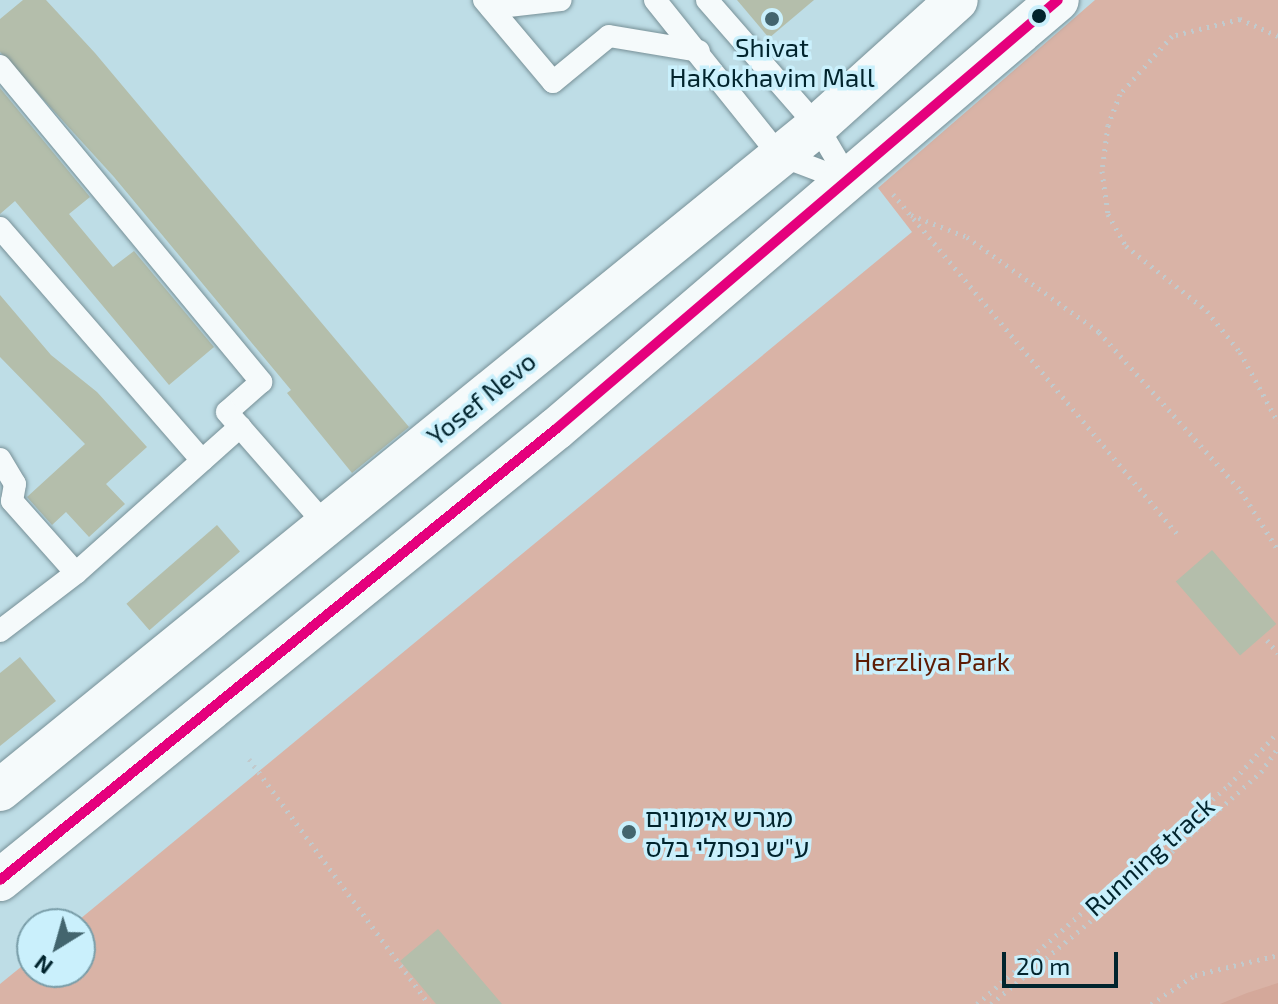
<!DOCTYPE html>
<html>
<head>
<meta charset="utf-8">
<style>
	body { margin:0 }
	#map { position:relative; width:1278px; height:1004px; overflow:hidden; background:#bedde6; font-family:"Exo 2","Noto Sans Hebrew",sans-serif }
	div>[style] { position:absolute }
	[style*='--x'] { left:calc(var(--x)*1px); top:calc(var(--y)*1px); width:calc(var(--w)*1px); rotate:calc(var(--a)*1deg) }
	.green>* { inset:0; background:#d9b3a6 }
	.forest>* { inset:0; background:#d4a89a }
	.building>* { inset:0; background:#b4beab; transform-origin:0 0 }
	.path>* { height:5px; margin-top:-2.5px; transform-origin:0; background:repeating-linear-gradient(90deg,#c1cacd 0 2px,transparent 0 8px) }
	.roads { filter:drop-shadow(0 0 2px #779097) drop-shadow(0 0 2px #779097) }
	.service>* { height:22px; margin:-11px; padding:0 11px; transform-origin:11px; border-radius:11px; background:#f5fafb }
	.minor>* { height:42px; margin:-21px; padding:0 21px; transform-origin:21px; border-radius:21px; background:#f5fafb }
	.bus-1>* { height:10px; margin:-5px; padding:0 5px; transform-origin:5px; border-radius:5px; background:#e5007d }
	.dots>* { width:22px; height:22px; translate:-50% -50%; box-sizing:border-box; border:4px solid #caf0fc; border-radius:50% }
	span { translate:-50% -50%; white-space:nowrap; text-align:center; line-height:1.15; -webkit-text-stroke:7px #caf0fc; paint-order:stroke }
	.poi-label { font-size:26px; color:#01242d }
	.left { translate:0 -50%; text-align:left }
	.street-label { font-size:26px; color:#01242d }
	.park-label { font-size:26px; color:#5d1b03 }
	.north { position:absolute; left:16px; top:908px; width:80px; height:80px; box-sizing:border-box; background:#caf0fc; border:2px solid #7a9ea9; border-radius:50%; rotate:217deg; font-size:22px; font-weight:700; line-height:32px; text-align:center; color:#01242d }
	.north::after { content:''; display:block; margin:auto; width:28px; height:36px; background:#43656e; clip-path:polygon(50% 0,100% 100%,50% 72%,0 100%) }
	.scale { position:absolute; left:1002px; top:952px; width:116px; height:36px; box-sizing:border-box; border:4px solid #01242d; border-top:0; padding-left:10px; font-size:24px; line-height:28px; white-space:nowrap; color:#01242d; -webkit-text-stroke:6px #caf0fc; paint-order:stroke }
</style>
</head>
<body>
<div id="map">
	<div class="green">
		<i style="clip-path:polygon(1095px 0,1278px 0,1278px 1004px,0 1004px,0 984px,32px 958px,32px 972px,80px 972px,80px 924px,74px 924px,912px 232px,878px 188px)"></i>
	</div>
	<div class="forest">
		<i style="clip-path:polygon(1278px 983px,1278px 1004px,1220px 1004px,1247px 993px)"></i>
	</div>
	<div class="building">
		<i style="clip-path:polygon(23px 0,46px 0,95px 53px,409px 427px,352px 473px,287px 393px,291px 390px,114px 177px,0 52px,0 19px)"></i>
		<i style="clip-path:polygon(737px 0,814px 0,769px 38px)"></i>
		<i style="clip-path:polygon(0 88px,90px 197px,69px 214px,113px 267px,134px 251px,214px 347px,169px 385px,15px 201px,0 214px)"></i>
		<i style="clip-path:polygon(0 295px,51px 355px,97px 392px,147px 447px,106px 484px,125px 504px,89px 537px,66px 512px,52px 525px,27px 497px,85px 444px,0 357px)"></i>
		<i style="left:217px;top:525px;width:35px;height:120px;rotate:49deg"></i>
		<i style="left:1212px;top:550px;width:98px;height:48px;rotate:49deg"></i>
		<i style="clip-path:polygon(20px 657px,56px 701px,0 746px,0 673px)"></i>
		<i style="clip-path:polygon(438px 929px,502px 1004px,436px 1004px,400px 961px)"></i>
	</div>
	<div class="path">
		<i style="--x:1278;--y:36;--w:42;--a:-155.9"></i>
		<i style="--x:1240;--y:19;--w:70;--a:166"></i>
		<i style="--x:1172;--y:36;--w:78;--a:131.9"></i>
		<i style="--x:1120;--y:94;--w:33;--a:111"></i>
		<i style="--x:1108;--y:125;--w:46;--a:97.4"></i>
		<i style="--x:1102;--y:171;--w:43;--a:82.1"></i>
		<i style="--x:1108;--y:214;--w:37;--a:61"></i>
		<i style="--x:1126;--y:246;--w:104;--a:38.7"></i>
		<i style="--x:1207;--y:311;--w:53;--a:51.2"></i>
		<i style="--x:1240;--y:352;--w:80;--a:61.5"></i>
		<i style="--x:893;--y:194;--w:446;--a:50.1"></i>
		<i style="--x:911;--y:215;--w:60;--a:21.4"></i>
		<i style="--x:967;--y:237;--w:163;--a:35.7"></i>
		<i style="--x:1099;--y:332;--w:213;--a:48.2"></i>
		<i style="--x:1241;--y:491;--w:70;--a:57.9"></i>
		<i style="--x:1267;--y:640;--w:17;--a:50"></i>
		<i style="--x:249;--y:759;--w:304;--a:53.7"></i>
		<i style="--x:977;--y:1004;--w:334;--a:-41"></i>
		<i style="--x:1229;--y:785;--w:72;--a:-47.2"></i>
		<i style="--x:991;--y:1004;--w:204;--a:-39.8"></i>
		<i style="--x:1148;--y:873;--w:152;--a:-41.8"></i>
		<i style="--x:1261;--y:772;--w:29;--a:-55"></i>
		<i style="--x:1151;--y:1004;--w:53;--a:-33.4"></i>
		<i style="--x:1195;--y:975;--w:85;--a:-13.5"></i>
	</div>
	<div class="roads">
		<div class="service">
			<i style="--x:484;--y:0;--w:107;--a:49.9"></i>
			<i style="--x:553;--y:82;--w:72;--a:-39.4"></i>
			<i style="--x:609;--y:36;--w:91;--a:9.5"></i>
			<i style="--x:655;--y:0;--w:198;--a:51.3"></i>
			<i style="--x:779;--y:155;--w:76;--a:20.8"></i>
			<i style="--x:707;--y:0;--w:167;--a:48.9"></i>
			<i style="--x:817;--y:126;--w:65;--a:59.5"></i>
			<i style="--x:491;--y:8;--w:70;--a:-6.5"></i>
			<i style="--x:0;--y:66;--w:410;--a:50.4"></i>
			<i style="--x:261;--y:382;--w:45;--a:138.6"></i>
			<i style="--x:227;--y:412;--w:150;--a:48.8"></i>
			<i style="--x:0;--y:228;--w:308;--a:49"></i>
			<i style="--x:0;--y:459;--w:29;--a:59"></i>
			<i style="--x:15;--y:484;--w:17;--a:100"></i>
			<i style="--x:12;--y:501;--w:96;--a:48.4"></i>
			<i style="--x:0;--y:631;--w:96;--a:-37.3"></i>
			<i style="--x:76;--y:573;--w:220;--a:-41.7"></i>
		</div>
		<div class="minor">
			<i style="--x:0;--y:790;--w:1053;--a:-39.1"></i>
			<i style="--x:817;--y:126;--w:188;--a:-42"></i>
			<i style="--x:0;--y:880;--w:716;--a:-39.05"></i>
			<i style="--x:556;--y:429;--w:660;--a:-40.52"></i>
		</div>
	</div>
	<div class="bus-1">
		<i style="--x:0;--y:880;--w:716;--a:-39.05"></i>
		<i style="--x:556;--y:429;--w:660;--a:-40.52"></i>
	</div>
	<div class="dots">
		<i style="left:1039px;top:16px;background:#01242d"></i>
		<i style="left:772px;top:19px;background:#43656e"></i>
		<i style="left:629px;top:832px;background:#43656e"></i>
	</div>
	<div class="poi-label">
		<span style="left:772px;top:62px">Shivat<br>HaKokhavim Mall</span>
		<span class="left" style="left:645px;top:832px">מגרש אימונים<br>ע"ש נפתלי בלס</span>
	</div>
	<div class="street-label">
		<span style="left:481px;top:398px;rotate:-39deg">Yosef Nevo</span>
		<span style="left:1149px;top:856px;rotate:-42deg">Running track</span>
	</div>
	<div class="park-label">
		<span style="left:932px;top:661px">Herzliya Park</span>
	</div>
	<div class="north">N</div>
	<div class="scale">20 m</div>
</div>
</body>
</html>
